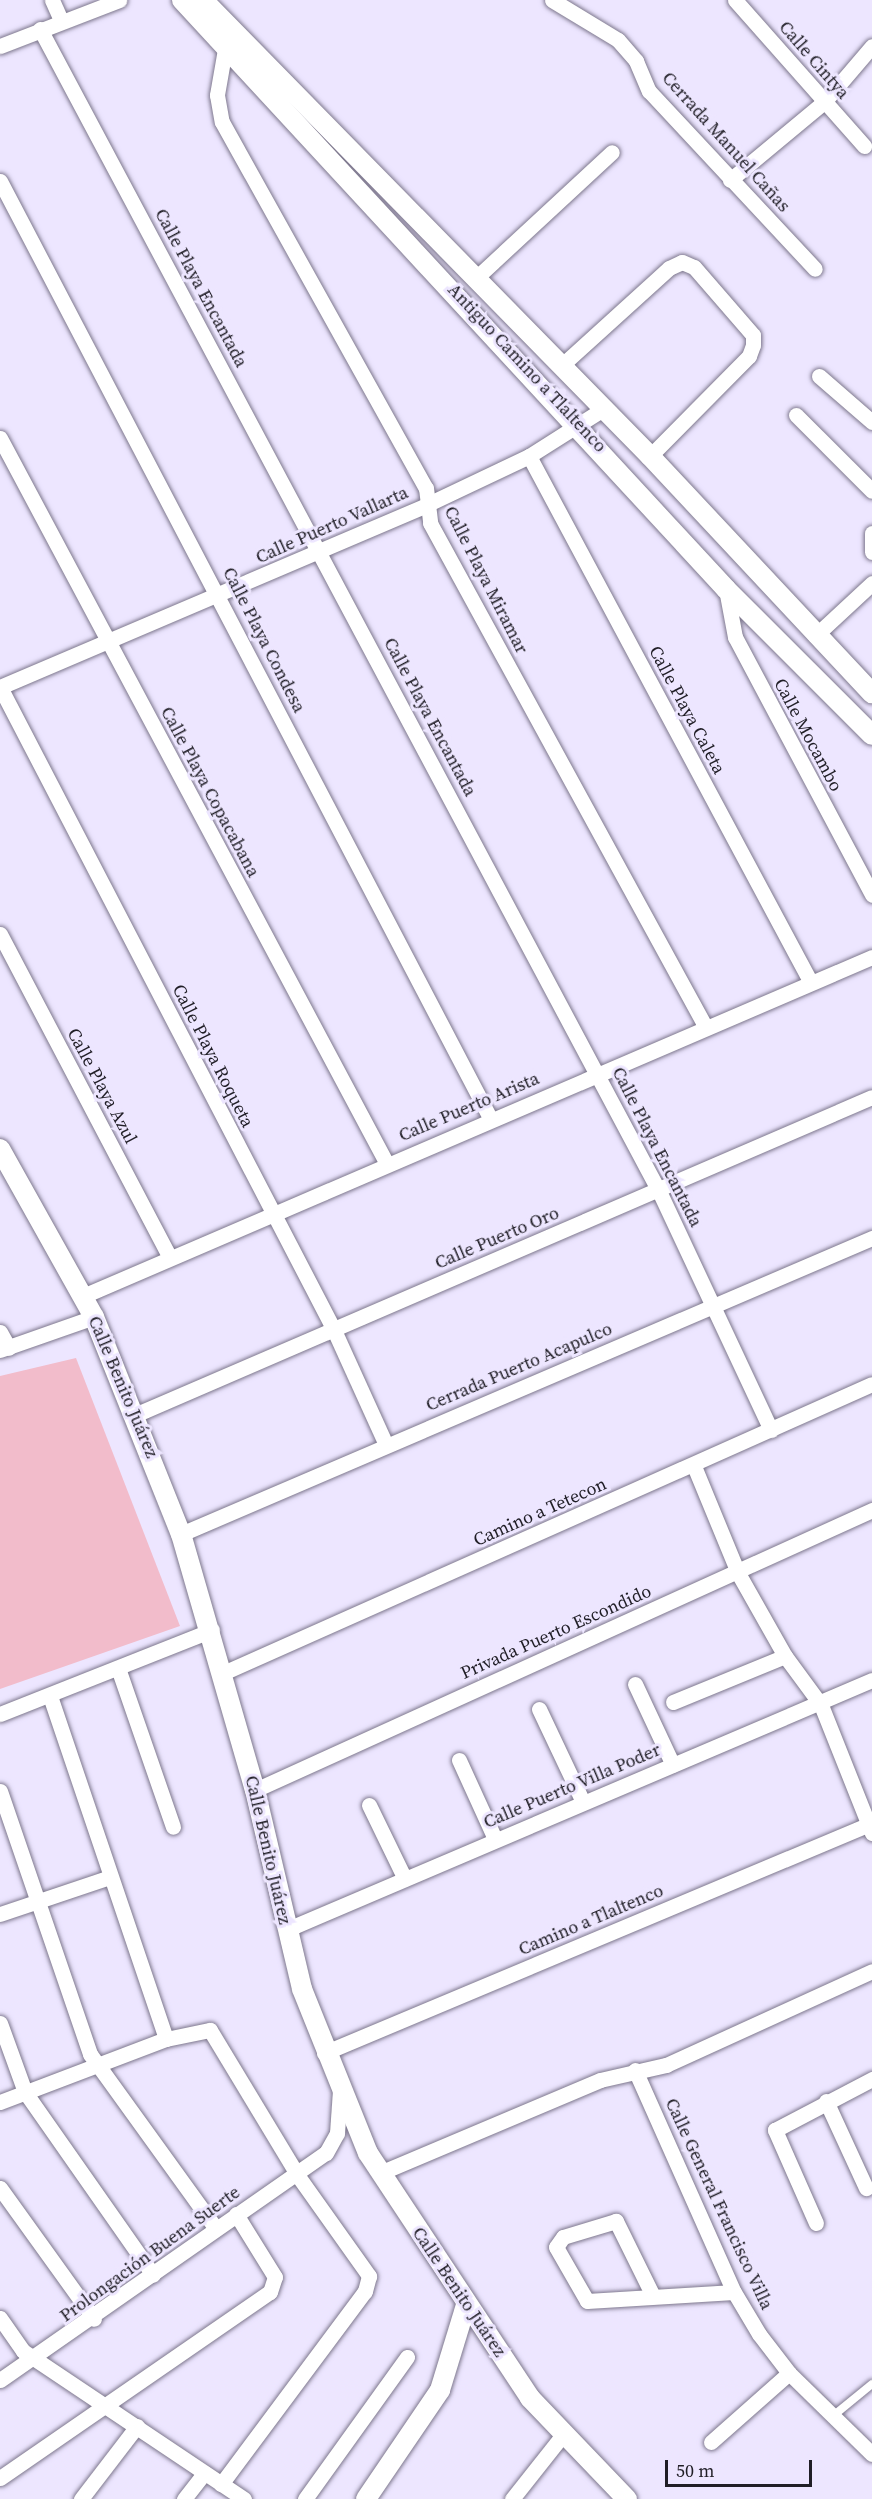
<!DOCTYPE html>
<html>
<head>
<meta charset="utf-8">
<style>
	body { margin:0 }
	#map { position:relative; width:872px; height:2499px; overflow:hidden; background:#ede6ff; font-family:"Source Serif 4",serif }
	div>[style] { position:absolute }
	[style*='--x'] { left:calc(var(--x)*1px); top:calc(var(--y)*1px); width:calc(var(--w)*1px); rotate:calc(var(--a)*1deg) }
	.green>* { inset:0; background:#f2bccb }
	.roads { filter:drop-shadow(0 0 2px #7d778d) drop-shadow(0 0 2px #7d778d) }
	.service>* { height:8px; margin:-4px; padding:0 4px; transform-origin:4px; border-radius:4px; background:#fff }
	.minor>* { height:15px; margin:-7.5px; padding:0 7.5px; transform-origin:7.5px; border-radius:7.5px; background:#fff }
	.tertiary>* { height:20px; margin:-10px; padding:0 10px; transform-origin:10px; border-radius:10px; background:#fff }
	span { translate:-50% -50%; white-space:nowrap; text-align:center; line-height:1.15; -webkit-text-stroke:6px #ede6ff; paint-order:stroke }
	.street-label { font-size:18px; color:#201e26 }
	.scale { position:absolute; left:665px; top:2460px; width:147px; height:27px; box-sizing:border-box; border:3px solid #201e26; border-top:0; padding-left:8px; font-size:18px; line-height:21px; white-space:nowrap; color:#201e26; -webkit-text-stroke:4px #ede6ff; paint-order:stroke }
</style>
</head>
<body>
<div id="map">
	<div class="green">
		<i style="clip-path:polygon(76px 1358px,180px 1626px,0 1689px,0 1376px)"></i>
	</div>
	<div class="roads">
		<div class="service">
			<i style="--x:834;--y:2415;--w:49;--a:-39.2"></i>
		</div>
		<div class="minor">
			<i style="--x:52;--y:0;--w:22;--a:66"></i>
			<i style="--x:552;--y:0;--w:77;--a:31.2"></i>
			<i style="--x:618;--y:40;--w:28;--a:49"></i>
			<i style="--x:636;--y:61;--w:33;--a:67"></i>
			<i style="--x:649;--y:91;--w:243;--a:47"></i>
			<i style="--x:735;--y:0;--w:195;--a:48.5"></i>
			<i style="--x:40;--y:29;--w:1317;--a:61.96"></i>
			<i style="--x:659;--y:1191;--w:264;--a:64.9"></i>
			<i style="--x:0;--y:46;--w:128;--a:-21.1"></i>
			<i style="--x:225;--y:49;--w:47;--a:99.9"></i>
			<i style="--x:217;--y:95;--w:27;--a:80"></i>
			<i style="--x:222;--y:122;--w:419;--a:60.9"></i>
			<i style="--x:426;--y:488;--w:35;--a:83"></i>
			<i style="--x:430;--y:523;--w:573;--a:61.33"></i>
			<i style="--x:730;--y:180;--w:124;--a:-39.7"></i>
			<i style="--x:825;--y:101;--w:72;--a:-49.5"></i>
			<i style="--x:0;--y:181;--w:1057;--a:62.39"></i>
			<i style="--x:476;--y:278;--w:185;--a:-42.8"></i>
			<i style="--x:561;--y:366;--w:146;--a:-42.2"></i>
			<i style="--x:669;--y:268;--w:14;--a:-25"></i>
			<i style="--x:682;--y:262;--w:13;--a:23"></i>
			<i style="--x:694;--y:267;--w:90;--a:49.1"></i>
			<i style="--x:753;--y:335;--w:10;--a:90"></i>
			<i style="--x:753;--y:345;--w:12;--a:110"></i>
			<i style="--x:749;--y:356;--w:141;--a:134.7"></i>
			<i style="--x:819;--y:376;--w:70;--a:41"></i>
			<i style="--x:796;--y:415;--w:107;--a:45"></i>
			<i style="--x:0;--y:438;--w:823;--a:61.94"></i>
			<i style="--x:529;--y:456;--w:595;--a:61.84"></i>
			<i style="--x:872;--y:533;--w:19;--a:90"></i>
			<i style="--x:726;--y:589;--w:49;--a:79.4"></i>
			<i style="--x:735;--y:637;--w:292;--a:62"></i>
			<i style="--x:815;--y:636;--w:78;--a:-42.9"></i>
			<i style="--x:0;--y:687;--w:722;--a:62.55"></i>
			<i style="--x:333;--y:1328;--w:128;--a:65.6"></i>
			<i style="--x:0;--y:687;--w:463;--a:-23.1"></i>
			<i style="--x:426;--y:505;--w:114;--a:-25.4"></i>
			<i style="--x:529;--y:456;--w:88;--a:-32.4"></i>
			<i style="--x:0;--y:934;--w:364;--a:62.3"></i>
			<i style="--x:83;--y:1296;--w:859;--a:-23.25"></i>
			<i style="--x:0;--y:1332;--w:18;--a:61"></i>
			<i style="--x:0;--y:1350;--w:100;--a:-19.3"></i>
			<i style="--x:137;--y:1414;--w:800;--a:-23.33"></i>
			<i style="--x:694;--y:1466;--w:116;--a:67.6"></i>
			<i style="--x:738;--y:1573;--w:95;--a:60.5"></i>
			<i style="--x:785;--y:1656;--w:61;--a:53.7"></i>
			<i style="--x:821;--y:1705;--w:138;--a:68.3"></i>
			<i style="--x:181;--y:1534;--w:752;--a:-23.19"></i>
			<i style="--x:118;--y:1668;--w:168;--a:70.9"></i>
			<i style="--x:223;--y:1673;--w:710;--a:-24"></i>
			<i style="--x:635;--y:1684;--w:89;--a:64.9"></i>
			<i style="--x:50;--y:1696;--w:362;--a:71.3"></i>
			<i style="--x:673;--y:1702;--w:121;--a:-22.3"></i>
			<i style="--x:539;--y:1709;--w:103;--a:64.7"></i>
			<i style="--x:0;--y:1714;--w:228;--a:-21.6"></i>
			<i style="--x:459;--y:1760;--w:87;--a:65.5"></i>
			<i style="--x:255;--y:1790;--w:678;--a:-24.41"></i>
			<i style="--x:0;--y:1791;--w:278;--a:71.1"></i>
			<i style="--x:90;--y:2054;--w:213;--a:54.2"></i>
			<i style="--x:369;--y:1805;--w:82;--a:64.1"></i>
			<i style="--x:0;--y:1914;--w:116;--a:-18.6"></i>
			<i style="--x:288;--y:1929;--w:635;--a:-23.09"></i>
			<i style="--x:0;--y:2023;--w:73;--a:70.1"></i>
			<i style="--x:25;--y:2092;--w:223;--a:55"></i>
			<i style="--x:324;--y:2053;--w:594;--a:-22.77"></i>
			<i style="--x:635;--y:2070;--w:243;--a:66"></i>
			<i style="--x:734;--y:2292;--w:49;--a:59.2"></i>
			<i style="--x:759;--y:2334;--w:49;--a:52.4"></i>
			<i style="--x:789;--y:2373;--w:116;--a:44.3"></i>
			<i style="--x:826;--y:2101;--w:96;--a:65.3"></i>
			<i style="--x:0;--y:2102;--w:178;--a:-20.8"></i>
			<i style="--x:166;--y:2039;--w:45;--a:-11.6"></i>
			<i style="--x:210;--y:2030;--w:170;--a:58.9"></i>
			<i style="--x:298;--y:2176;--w:123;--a:54.6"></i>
			<i style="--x:369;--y:2276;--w:16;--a:105"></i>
			<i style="--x:365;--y:2291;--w:241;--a:126.7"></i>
			<i style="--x:380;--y:2173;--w:239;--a:-22.9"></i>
			<i style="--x:600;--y:2080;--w:68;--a:-12.8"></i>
			<i style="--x:666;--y:2065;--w:226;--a:-24.5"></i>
			<i style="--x:0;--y:2188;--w:161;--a:54.3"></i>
			<i style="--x:816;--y:2223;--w:102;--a:-113.8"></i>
			<i style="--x:775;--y:2130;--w:110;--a:-27.7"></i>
			<i style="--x:653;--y:2296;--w:84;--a:-116.3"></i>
			<i style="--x:616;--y:2221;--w:55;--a:163.2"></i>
			<i style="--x:563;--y:2237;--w:12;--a:125"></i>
			<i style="--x:556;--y:2247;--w:62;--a:60.1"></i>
			<i style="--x:587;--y:2301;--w:147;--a:-3.5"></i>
			<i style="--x:0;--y:2318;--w:40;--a:55.1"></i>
			<i style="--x:23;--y:2351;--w:266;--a:33.8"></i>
			<i style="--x:0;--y:2380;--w:397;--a:-34.9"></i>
			<i style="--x:326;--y:2153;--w:23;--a:-61"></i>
			<i style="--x:337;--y:2133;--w:43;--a:-86"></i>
			<i style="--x:711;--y:2442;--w:104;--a:-41.5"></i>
			<i style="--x:0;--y:2478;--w:328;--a:-34.6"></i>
			<i style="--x:270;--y:2292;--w:16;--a:-72"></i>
			<i style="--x:275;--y:2277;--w:74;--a:-121.8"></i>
			<i style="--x:81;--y:2499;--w:92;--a:-52.5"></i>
			<i style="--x:184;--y:2499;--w:33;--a:-52"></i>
			<i style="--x:305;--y:2499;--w:175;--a:-54.3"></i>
			<i style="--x:512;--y:2499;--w:80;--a:-51.6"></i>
		</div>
		<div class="tertiary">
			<i style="--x:182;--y:0;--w:802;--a:47.27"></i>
			<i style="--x:726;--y:589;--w:206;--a:45"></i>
			<i style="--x:203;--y:0;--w:639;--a:45.57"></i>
			<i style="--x:650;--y:456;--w:325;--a:46.9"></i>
			<i style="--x:0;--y:1149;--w:193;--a:60.8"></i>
			<i style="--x:94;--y:1317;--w:234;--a:68.2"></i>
			<i style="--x:181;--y:1534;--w:266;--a:73.9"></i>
			<i style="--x:255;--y:1790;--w:204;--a:76.7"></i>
			<i style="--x:302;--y:1989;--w:177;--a:68.1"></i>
			<i style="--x:368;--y:2153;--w:294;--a:56.5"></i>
			<i style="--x:530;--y:2398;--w:140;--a:46.2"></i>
			<i style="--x:366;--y:2499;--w:132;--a:-55.8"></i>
			<i style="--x:440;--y:2390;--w:89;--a:-73"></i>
		</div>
	</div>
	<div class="street-label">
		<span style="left:814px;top:60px;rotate:49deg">Calle Cintya</span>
		<span style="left:726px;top:142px;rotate:48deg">Cerrada Manuel Cañas</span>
		<span style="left:201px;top:288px;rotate:62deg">Calle Playa Encantada</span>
		<span style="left:527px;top:368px;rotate:47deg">Antiguo Camino a Tlaltenco</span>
		<span style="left:332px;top:525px;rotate:-24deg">Calle Puerto Vallarta</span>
		<span style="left:486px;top:580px;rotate:63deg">Calle Playa Miramar</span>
		<span style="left:264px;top:640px;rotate:63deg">Calle Playa Condesa</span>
		<span style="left:687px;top:710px;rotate:62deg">Calle Playa Caleta</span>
		<span style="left:430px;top:717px;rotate:62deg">Calle Playa Encantada</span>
		<span style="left:808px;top:735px;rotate:62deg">Calle Mocambo</span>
		<span style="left:210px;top:792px;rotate:62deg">Calle Playa Copacabana</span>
		<span style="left:213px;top:1056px;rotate:63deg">Calle Playa Roqueta</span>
		<span style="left:102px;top:1086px;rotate:62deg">Calle Playa Azul</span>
		<span style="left:469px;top:1107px;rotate:-23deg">Calle Puerto Arista</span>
		<span style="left:657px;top:1147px;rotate:63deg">Calle Playa Encantada</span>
		<span style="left:497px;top:1238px;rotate:-23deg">Calle Puerto Oro</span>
		<span style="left:519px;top:1367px;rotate:-23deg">Cerrada Puerto Acapulco</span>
		<span style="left:123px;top:1387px;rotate:67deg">Calle Benito Juárez</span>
		<span style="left:540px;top:1512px;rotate:-24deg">Camino a Tetecon</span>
		<span style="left:556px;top:1632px;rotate:-24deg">Privada Puerto Escondido</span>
		<span style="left:572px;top:1786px;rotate:-23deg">Calle Puerto Villa Poder</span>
		<span style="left:268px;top:1850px;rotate:77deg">Calle Benito Juárez</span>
		<span style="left:591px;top:1920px;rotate:-23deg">Camino a Tlaltenco</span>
		<span style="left:719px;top:2204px;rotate:65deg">Calle General Francisco Villa</span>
		<span style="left:150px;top:2254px;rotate:-36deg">Prolongación Buena Suerte</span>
		<span style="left:459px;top:2292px;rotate:56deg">Calle Benito Juárez</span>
	</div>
	<div class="scale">50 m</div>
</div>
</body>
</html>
